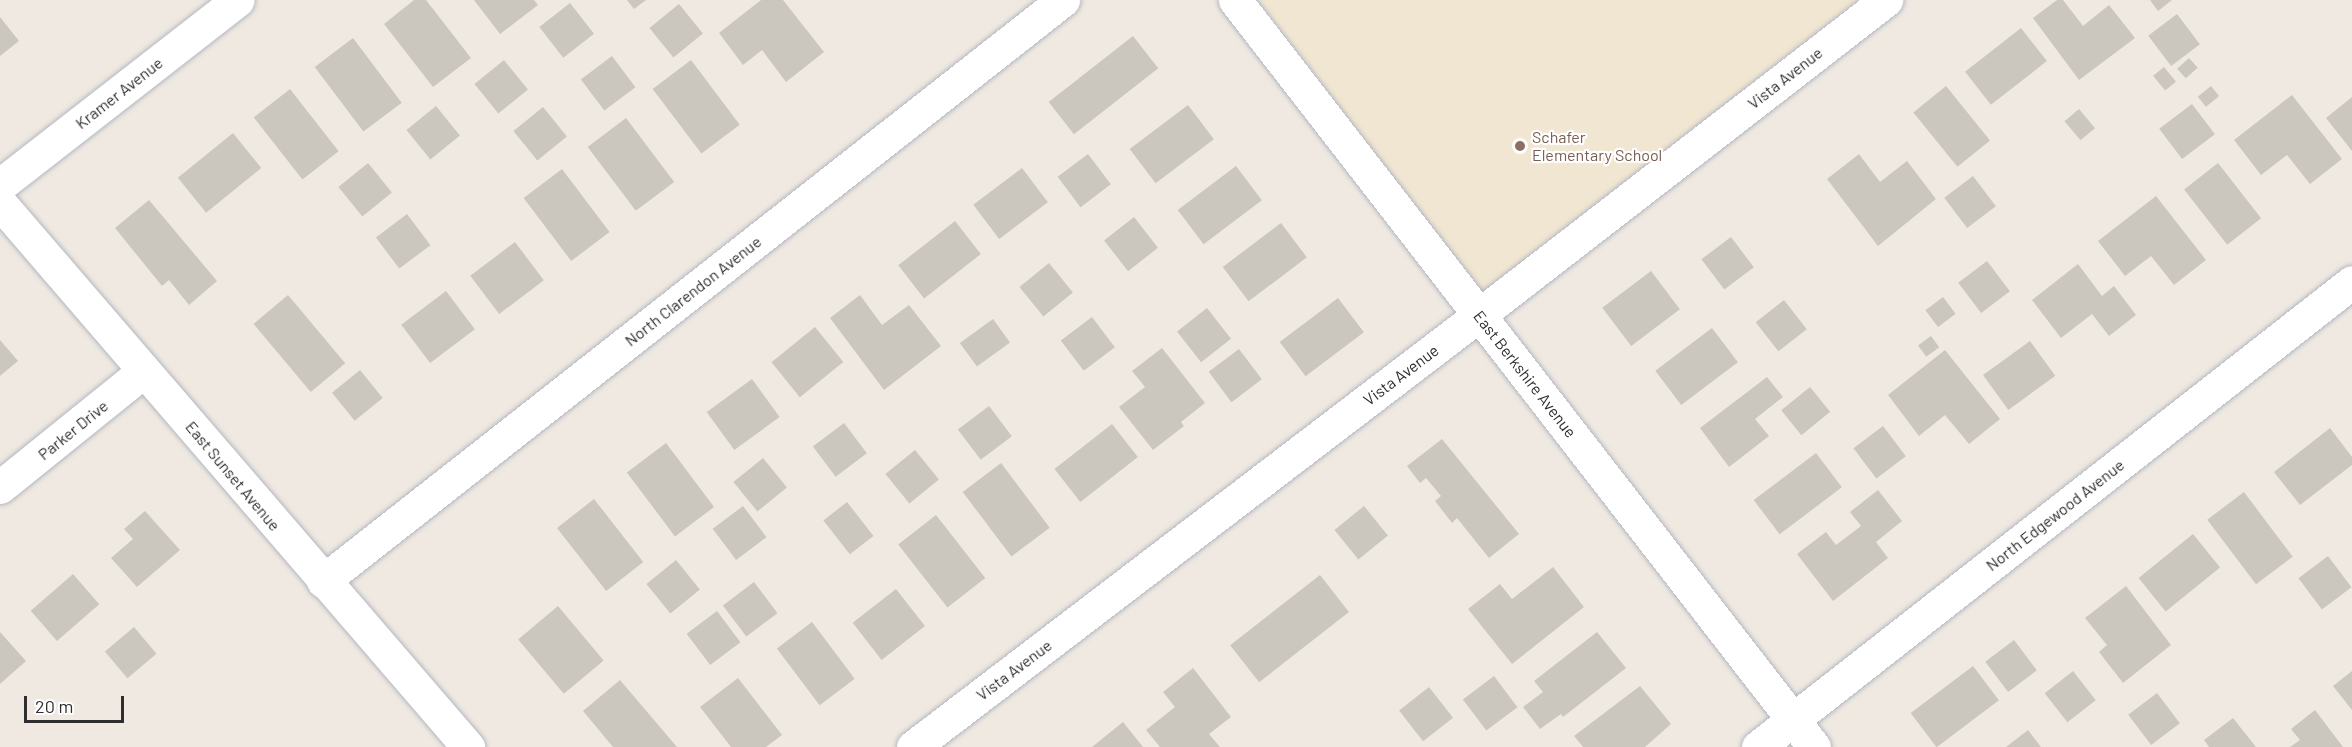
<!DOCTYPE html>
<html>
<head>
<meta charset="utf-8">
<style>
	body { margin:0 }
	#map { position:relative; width:2352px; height:747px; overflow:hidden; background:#efe9e1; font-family:Barlow,sans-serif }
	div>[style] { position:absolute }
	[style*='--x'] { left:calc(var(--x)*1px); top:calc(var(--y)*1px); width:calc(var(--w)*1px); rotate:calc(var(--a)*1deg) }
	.education>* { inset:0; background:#f0e6d1 }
	.building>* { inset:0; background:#cbc7bf; transform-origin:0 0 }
	.roads { filter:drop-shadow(0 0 2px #b4b7c1) drop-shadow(0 0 2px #b4b7c1) }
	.minor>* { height:33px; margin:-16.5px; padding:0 16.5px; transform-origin:16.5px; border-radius:16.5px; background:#fff }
	.dots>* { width:16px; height:16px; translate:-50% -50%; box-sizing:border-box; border:3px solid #fff; border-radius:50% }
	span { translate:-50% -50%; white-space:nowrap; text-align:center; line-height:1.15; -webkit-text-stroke:4.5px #fff; paint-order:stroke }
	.street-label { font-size:16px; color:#2e2e2e }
	.education-label { font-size:16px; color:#785e54 }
	.left { translate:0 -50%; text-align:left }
	.scale { position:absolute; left:24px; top:696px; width:100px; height:27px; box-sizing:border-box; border:3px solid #2e2e2e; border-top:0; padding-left:8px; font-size:18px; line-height:21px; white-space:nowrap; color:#2e2e2e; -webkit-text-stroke:4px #fff; paint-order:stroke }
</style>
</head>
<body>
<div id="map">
	<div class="education">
		<i style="clip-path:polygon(1259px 0,1857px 0,1481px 293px)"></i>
	</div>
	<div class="building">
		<i style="clip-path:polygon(414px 0,426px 0,471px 58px,433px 87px,384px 24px)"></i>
		<i style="clip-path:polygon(474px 0,534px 0,538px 5px,500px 34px)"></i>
		<i style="clip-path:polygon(627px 0,646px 0,634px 9px)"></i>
		<i style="clip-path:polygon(761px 0,783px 0,824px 52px,786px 82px,762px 50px,743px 65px,719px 33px)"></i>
		<i style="clip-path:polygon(2057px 0,2063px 0,2083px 26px,2109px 5px,2135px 38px,2079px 80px,2033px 18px)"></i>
		<i style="clip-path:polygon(2150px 0,2172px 0,2158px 11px)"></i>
		<i style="left:570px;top:3px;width:39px;height:39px;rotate:52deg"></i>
		<i style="left:679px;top:4px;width:38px;height:38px;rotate:51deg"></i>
		<i style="left:2177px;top:14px;width:38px;height:36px;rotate:53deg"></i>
		<i style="clip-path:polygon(0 17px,19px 41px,0 56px)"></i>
		<i style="left:2021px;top:28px;width:42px;height:71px;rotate:52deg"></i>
		<i style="left:1133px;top:36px;width:41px;height:107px;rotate:52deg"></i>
		<i style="left:353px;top:38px;width:81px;height:48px;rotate:53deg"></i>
		<i style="left:612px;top:56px;width:39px;height:39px;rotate:53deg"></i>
		<i style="left:2189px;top:58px;width:13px;height:16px;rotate:48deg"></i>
		<i style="left:504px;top:60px;width:38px;height:38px;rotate:51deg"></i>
		<i style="left:691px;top:60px;width:81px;height:48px;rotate:53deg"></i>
		<i style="left:2164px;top:67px;width:19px;height:14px;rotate:51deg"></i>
		<i style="left:1946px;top:86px;width:70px;height:42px;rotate:51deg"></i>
		<i style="left:2211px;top:86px;width:13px;height:17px;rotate:51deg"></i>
		<i style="left:290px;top:89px;width:79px;height:46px;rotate:52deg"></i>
		<i style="clip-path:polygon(2292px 95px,2342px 159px,2310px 184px,2287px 155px,2261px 175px,2234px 140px)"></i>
		<i style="clip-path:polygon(2352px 97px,2352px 151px,2326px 118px)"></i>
		<i style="left:2192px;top:104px;width:38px;height:41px;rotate:53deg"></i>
		<i style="left:1188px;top:105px;width:43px;height:73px;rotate:53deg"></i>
		<i style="left:436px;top:106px;width:38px;height:38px;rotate:51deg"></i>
		<i style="left:543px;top:107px;width:38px;height:38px;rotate:51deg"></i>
		<i style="left:2079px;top:109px;width:25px;height:19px;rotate:50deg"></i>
		<i style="left:626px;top:118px;width:80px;height:48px;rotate:53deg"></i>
		<i style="left:233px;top:133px;width:45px;height:71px;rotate:51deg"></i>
		<i style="left:1088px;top:154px;width:38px;height:38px;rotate:53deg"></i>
		<i style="clip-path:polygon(1859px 154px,1880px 182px,1907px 161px,1936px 199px,1878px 246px,1827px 179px)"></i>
		<i style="left:368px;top:163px;width:38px;height:38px;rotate:51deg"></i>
		<i style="left:2218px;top:163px;width:70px;height:43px;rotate:52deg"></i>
		<i style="left:1236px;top:166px;width:43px;height:73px;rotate:53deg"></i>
		<i style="left:1022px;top:168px;width:43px;height:61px;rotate:53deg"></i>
		<i style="left:562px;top:169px;width:79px;height:48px;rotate:53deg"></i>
		<i style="left:1973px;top:176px;width:38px;height:36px;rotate:53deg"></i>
		<i style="clip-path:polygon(2156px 196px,2206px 260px,2174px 285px,2151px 256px,2125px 276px,2098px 241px)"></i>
		<i style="clip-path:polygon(149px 200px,217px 281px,189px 305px,169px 280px,162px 286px,115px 228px)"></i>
		<i style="left:407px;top:214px;width:39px;height:39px;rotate:53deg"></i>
		<i style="left:1134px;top:217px;width:39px;height:38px;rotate:52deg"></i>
		<i style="left:955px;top:221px;width:42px;height:72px;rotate:52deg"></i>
		<i style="left:1281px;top:223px;width:43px;height:73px;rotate:53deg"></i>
		<i style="left:1731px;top:237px;width:38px;height:37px;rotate:53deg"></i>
		<i style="left:515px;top:242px;width:48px;height:56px;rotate:53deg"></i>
		<i style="left:1987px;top:261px;width:38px;height:36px;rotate:53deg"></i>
		<i style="left:1049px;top:263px;width:38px;height:38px;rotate:51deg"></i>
		<i style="clip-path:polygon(2078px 264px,2102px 296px,2114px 286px,2136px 315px,2109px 336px,2092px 314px,2061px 338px,2032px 300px)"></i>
		<i style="left:1651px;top:271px;width:48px;height:61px;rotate:53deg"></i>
		<i style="left:446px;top:291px;width:48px;height:56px;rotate:53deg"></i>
		<i style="left:288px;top:295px;width:89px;height:45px;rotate:50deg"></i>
		<i style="clip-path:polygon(860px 295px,882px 325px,909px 305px,941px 346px,884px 390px,830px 318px)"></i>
		<i style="left:1943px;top:297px;width:21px;height:22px;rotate:53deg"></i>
		<i style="left:1338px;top:298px;width:43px;height:73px;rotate:53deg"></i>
		<i style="left:1784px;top:300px;width:37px;height:36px;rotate:52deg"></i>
		<i style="left:1207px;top:308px;width:39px;height:38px;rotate:52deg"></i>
		<i style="left:1092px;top:317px;width:38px;height:39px;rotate:53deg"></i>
		<i style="left:993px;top:319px;width:29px;height:41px;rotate:54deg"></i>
		<i style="left:815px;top:327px;width:45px;height:56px;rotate:51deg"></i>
		<i style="left:1712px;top:328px;width:43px;height:71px;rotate:53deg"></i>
		<i style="left:1931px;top:336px;width:14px;height:16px;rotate:54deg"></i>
		<i style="clip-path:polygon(0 340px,18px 361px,0 376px)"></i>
		<i style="left:2030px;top:341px;width:43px;height:58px;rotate:54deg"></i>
		<i style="clip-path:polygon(1162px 348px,1205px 403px,1181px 422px,1184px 426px,1153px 450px,1119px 407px,1145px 387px,1132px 371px)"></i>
		<i style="left:1239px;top:349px;width:38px;height:38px;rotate:53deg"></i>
		<i style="clip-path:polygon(1945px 350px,2000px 419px,1969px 444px,1945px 415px,1919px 436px,1888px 395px)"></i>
		<i style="left:360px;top:370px;width:36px;height:36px;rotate:51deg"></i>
		<i style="clip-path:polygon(1767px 377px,1783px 397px,1755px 419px,1769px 436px,1729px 467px,1700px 428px)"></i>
		<i style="left:752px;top:379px;width:47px;height:56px;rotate:54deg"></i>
		<i style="left:1810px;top:387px;width:32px;height:37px;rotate:51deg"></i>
		<i style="left:989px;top:406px;width:38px;height:39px;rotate:53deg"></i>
		<i style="left:844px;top:423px;width:38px;height:39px;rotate:53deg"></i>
		<i style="left:1112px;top:424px;width:42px;height:73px;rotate:52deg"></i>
		<i style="left:1883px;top:426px;width:38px;height:37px;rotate:53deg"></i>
		<i style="clip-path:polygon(2330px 428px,2352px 457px,2352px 465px,2300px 505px,2274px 472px)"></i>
		<i style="clip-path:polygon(1442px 439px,1519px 534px,1489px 558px,1457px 518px,1452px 523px,1435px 501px,1441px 496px,1426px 478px,1420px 483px,1407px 466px)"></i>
		<i style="left:666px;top:443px;width:80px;height:49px;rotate:53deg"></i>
		<i style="left:915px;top:450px;width:38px;height:38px;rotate:51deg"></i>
		<i style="left:1816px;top:453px;width:43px;height:78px;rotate:53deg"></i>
		<i style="left:763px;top:458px;width:38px;height:38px;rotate:51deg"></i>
		<i style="left:1001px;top:463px;width:81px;height:48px;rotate:53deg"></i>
		<i style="clip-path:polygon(1878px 490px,1902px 521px,1876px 542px,1888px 558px,1833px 601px,1797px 554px,1826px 532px,1836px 545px,1861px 526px,1850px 512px)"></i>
		<i style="left:2244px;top:492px;width:81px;height:46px;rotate:53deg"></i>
		<i style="left:594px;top:499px;width:80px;height:47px;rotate:52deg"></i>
		<i style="left:847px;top:502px;width:43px;height:30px;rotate:52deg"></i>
		<i style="left:743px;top:506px;width:39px;height:38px;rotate:53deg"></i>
		<i style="left:1364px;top:506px;width:38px;height:38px;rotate:51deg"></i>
		<i style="clip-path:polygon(145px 511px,180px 550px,137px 587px,111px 558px,133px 539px,124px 529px)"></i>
		<i style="left:936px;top:515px;width:80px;height:48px;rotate:52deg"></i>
		<i style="left:2193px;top:534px;width:43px;height:70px;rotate:51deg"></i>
		<i style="left:2328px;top:556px;width:39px;height:37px;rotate:53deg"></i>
		<i style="left:676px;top:560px;width:38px;height:38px;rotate:51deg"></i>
		<i style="clip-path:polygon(1553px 567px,1584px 607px,1512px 664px,1468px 609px,1500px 584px,1512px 599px)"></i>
		<i style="left:73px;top:574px;width:40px;height:56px;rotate:49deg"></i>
		<i style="left:1320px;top:575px;width:47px;height:114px;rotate:52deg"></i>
		<i style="left:754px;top:582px;width:39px;height:39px;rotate:53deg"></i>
		<i style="clip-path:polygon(2126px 586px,2171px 645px,2123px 683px,2099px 652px,2107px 645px,2085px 618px)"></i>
		<i style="left:896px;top:589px;width:47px;height:55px;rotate:52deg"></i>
		<i style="left:558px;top:606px;width:71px;height:52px;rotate:50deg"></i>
		<i style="left:717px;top:611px;width:39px;height:38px;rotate:53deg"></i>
		<i style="left:812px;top:622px;width:71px;height:44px;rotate:53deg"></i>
		<i style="left:134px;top:627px;width:35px;height:38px;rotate:50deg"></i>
		<i style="clip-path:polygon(0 632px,26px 661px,0 684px)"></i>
		<i style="clip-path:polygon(1597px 632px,1626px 668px,1563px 717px,1561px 714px,1540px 729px,1523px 707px,1543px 692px,1534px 681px)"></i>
		<i style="left:2014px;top:640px;width:38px;height:36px;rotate:53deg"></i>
		<i style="left:1973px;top:666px;width:43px;height:78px;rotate:53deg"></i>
		<i style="clip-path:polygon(1193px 668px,1231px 717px,1209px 734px,1220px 747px,1160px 747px,1146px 730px,1175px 707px,1163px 692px)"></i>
		<i style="left:2073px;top:671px;width:37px;height:36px;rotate:52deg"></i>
		<i style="clip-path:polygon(2352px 671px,2352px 710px,2333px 686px)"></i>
		<i style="left:1494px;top:676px;width:39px;height:39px;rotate:53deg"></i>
		<i style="clip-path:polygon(738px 678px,782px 735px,766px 747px,731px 747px,700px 707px)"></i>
		<i style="clip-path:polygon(620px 680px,677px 747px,613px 747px,583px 711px)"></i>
		<i style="clip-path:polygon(1640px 686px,1671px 724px,1645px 747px,1583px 747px,1574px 736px)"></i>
		<i style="left:1429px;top:687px;width:39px;height:38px;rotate:52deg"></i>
		<i style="left:2157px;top:693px;width:38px;height:36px;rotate:53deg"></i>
		<i style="clip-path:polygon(2315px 710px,2343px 747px,2290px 747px,2300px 740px,2291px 729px)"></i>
		<i style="clip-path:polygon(2233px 718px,2256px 747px,2209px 747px,2204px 740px)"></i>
		<i style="clip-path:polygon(1123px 722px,1143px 747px,1092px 747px)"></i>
		<i style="clip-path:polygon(2028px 730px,2041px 747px,2006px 747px)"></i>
	</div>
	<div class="roads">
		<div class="minor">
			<i style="--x:1235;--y:0;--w:945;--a:52.22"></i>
			<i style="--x:0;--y:185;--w:301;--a:-37.9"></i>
			<i style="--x:0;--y:203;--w:718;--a:49.29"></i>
			<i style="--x:0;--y:487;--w:185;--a:-38.9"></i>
			<i style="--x:323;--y:581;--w:941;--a:-38.14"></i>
			<i style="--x:913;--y:747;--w:712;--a:-37.35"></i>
			<i style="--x:1479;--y:315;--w:515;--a:-37.74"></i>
			<i style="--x:1758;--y:747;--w:754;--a:-38.05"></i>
		</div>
	</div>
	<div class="dots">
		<i style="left:1520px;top:146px;background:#8d6e63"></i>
	</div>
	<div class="street-label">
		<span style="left:1785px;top:78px;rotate:-38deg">Vista Avenue</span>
		<span style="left:119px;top:93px;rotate:-38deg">Kramer Avenue</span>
		<span style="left:693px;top:291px;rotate:-38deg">North Clarendon Avenue</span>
		<span style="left:1525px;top:374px;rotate:52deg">East Berkshire Avenue</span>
		<span style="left:1401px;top:375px;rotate:-37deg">Vista Avenue</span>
		<span style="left:73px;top:430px;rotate:-39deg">Parker Drive</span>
		<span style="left:233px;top:476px;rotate:50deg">East Sunset Avenue</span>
		<span style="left:2055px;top:515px;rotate:-38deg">North Edgewood Avenue</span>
		<span style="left:1014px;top:670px;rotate:-37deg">Vista Avenue</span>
	</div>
	<div class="education-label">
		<span class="left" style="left:1532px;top:146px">Schafer<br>Elementary School</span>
	</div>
	<div class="scale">20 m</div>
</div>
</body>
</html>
